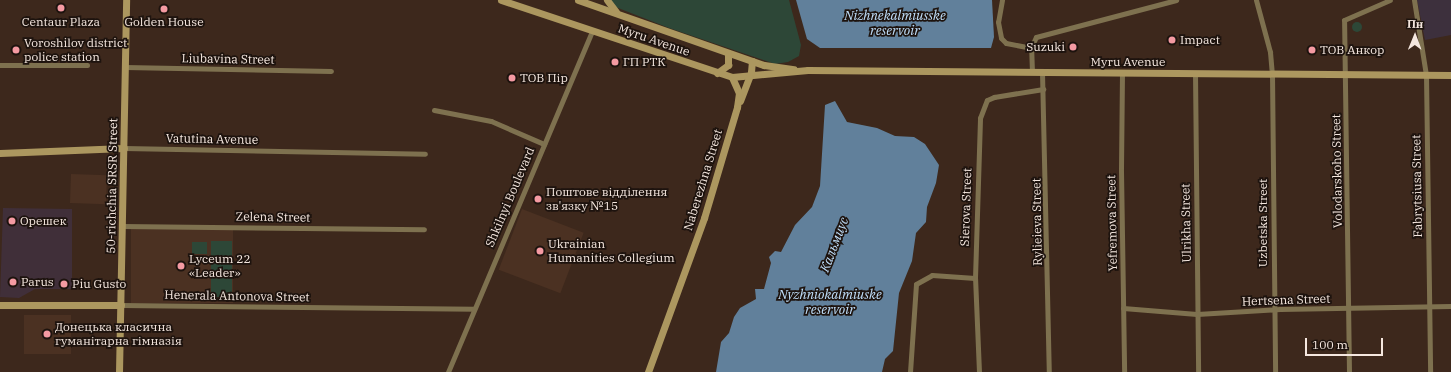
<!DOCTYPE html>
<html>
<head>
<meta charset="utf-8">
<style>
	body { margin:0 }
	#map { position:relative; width:1451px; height:372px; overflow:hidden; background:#3d281c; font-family:"IBM Plex Serif",serif }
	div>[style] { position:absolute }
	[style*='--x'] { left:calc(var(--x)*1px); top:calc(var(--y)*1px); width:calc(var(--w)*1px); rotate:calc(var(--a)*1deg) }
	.commercial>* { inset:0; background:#402f39 }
	.industrial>* { inset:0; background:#3d303d }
	.built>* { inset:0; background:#4b3122; transform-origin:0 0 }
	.green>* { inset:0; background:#2d4737; transform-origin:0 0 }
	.round { border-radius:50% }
	.water>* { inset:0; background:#61809b }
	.street>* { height:5px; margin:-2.5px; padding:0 2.5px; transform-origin:2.5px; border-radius:2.5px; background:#7e714f }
	.secondary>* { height:7px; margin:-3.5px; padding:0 3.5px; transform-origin:3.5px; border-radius:3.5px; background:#ac975f }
	.dots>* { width:11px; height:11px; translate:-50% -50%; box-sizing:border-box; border:2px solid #1d130e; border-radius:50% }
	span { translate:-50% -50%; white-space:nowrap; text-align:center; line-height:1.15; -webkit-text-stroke:3.5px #1d130e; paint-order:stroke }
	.poi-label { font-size:12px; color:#f5e7df }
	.left { translate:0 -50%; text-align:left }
	.right { translate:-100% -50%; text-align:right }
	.street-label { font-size:12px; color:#f5e7df }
	.water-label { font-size:13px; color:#c1e0fc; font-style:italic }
	.north { position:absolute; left:1395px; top:16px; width:40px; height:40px; -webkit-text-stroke:3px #1d130e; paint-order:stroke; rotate:1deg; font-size:11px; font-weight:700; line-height:16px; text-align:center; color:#f5e7df }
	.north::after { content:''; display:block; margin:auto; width:14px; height:18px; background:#f5e7df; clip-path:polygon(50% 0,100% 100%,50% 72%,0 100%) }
	.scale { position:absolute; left:1305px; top:338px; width:78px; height:18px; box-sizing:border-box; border:2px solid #f5e7df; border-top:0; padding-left:5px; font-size:12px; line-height:14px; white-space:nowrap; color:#f5e7df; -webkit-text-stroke:3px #1d130e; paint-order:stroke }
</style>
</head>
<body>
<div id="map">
	<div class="commercial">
		<i style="clip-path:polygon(3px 208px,72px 209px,72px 289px,35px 289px,19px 298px,0 297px)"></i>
	</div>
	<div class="industrial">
		<i style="clip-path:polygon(1417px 0,1451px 0,1451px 35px,1425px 40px)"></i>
	</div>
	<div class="built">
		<i style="left:71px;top:174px;width:36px;height:29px;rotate:2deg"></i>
		<i style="left:522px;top:209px;width:66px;height:65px;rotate:21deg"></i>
		<i style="left:131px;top:229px;width:102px;height:74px"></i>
		<i style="left:24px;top:315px;width:47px;height:39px"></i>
	</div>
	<div class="green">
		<i style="clip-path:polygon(610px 0,789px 0,801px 45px,799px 56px,788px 62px,775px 64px,669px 28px,613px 6px)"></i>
		<i class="round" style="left:1352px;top:22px;width:10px;height:10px"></i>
		<i style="left:211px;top:241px;width:21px;height:56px"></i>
		<i style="left:192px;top:242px;width:15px;height:12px"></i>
	</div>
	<div class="water">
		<i style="clip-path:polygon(796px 0,992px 0,994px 37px,991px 48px,820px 48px,807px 39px)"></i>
		<i style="clip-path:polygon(835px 101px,847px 122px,877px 128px,895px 136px,914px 137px,925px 144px,939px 165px,936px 183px,927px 207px,926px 222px,916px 233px,912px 261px,899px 293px,893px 351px,885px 359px,882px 372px,716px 372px,721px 342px,729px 333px,734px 317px,740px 308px,756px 299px,755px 289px,764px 289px,771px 263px,769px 257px,775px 251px,781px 252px,795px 225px,812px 207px,820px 186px,825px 105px)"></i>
	</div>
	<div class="street">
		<i style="--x:1002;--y:0;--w:22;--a:100"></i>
		<i style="--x:998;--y:22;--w:16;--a:79"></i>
		<i style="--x:1001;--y:38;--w:7;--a:45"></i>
		<i style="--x:1006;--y:43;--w:25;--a:11"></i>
		<i style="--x:1256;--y:0;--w:54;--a:74.9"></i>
		<i style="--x:1270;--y:52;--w:22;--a:85"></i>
		<i style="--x:1272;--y:74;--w:298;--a:89.4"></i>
		<i style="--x:1414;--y:0;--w:76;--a:80.9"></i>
		<i style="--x:1426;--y:75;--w:297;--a:89.2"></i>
		<i style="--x:0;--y:65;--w:87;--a:0"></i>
		<i style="--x:125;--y:67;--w:206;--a:1.1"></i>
		<i style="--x:1032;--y:72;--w:24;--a:-92"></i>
		<i style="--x:1031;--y:48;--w:12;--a:-66"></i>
		<i style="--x:1036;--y:37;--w:145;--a:-14.8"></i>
		<i style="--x:1042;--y:72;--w:300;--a:88.7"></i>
		<i style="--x:1122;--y:73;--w:98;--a:90.6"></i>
		<i style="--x:1121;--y:171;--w:201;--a:89.1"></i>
		<i style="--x:1195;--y:73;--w:299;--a:89.4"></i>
		<i style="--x:434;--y:110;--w:58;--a:10.9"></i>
		<i style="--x:491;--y:121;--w:58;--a:23.5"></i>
		<i style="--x:124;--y:148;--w:301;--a:1.1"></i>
		<i style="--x:122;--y:226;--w:302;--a:0.6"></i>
		<i style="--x:121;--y:305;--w:353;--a:0.6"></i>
		<i style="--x:1123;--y:308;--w:74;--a:4.6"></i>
		<i style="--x:1197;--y:314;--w:83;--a:-3.4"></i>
		<i style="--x:1280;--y:309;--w:171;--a:-1"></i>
		<i style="--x:448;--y:372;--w:370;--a:-67.1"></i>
		<i style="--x:910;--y:372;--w:88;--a:-86.1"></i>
		<i style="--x:916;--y:284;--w:18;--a:-29"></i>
		<i style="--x:932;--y:275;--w:43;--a:4"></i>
		<i style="--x:979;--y:372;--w:94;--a:-92.4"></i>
		<i style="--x:975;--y:278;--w:160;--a:-88.2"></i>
		<i style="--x:980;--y:118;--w:19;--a:-69"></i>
		<i style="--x:987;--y:100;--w:8;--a:-23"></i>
		<i style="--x:994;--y:97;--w:50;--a:-9.3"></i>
		<i style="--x:1349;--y:372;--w:352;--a:-90.8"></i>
		<i style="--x:1344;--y:20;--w:50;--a:-23.5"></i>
	</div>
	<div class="secondary">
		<i style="--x:501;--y:0;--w:243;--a:18.4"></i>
		<i style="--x:732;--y:77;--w:76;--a:-5.3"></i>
		<i style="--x:808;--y:70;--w:643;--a:0.45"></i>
		<i style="--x:578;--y:0;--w:197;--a:19.3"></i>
		<i style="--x:764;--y:65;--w:30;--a:8"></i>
		<i style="--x:607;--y:0;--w:15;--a:53"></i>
		<i style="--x:717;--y:73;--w:14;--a:-36"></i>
		<i style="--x:728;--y:65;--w:12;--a:-90"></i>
		<i style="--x:740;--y:101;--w:31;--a:-69"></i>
		<i style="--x:751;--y:72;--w:11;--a:-85"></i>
		<i style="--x:0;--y:153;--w:124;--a:-2.3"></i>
		<i style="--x:0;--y:305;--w:121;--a:0"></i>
		<i style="--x:119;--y:372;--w:372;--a:-88.9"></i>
		<i style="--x:648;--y:372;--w:164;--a:-70"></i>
		<i style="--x:704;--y:218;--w:116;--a:-73.4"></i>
		<i style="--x:737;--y:107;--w:14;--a:-82"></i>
		<i style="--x:739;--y:93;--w:17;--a:-114"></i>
	</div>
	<div class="dots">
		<i style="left:61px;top:8px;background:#f49aa2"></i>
		<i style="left:164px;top:9px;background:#f49aa2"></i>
		<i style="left:1172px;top:40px;background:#f49aa2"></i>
		<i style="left:1073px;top:47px;background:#f49aa2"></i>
		<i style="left:16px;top:50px;background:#f49aa2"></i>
		<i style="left:1312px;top:50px;background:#f49aa2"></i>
		<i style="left:615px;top:62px;background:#f49aa2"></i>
		<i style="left:512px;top:78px;background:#f49aa2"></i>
		<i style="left:538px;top:199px;background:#f49aa2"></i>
		<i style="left:12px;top:221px;background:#f49aa2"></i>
		<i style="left:540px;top:251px;background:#f49aa2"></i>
		<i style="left:181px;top:266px;background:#f49aa2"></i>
		<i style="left:13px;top:282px;background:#f49aa2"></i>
		<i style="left:64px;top:284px;background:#f49aa2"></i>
		<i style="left:47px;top:334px;background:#f49aa2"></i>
	</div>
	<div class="poi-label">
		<span style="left:61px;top:22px">Centaur Plaza</span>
		<span style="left:164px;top:22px">Golden House</span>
		<span class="left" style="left:1180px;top:40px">Impact</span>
		<span class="left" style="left:24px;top:50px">Voroshilov district<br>police station</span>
		<span class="right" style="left:1065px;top:47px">Suzuki</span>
		<span class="left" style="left:1320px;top:50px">ТОВ Анкор</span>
		<span class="left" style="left:623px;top:62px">ГП РТК</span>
		<span class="left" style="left:520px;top:78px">ТОВ Пір</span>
		<span class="left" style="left:546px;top:199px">Поштове відділення<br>зв'язку №15</span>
		<span class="left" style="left:20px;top:221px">Орешек</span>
		<span class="left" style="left:548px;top:251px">Ukrainian<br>Humanities Collegium</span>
		<span class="left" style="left:189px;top:266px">Lyceum 22<br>«Leader»</span>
		<span class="left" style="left:21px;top:282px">Parus</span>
		<span class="left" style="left:72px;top:284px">Piu Gusto</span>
		<span class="left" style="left:55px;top:334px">Донецька класична<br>гуманітарна гімназія</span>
	</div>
	<div class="street-label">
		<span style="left:654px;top:40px;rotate:19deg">Myru Avenue</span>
		<span style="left:228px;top:59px;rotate:1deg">Liubavina Street</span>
		<span style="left:1128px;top:62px">Myru Avenue</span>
		<span style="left:212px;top:139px;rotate:1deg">Vatutina Avenue</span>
		<span style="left:1337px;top:171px;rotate:-91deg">Volodarskoho Street</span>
		<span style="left:703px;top:180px;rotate:-73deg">Naberezhna Street</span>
		<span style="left:112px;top:186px;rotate:-89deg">50-richchia SRSR Street</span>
		<span style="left:1417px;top:186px;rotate:-91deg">Fabrytsiusa Street</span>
		<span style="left:510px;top:197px;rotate:-67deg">Shkilnyi Boulevard</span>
		<span style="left:966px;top:207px;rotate:-88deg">Sierova Street</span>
		<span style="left:273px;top:217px;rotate:1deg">Zelena Street</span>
		<span style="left:1037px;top:222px;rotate:-91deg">Rylieieva Street</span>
		<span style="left:1112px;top:223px;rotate:-91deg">Yefremova Street</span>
		<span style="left:1186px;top:223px;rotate:-91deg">Ulrikha Street</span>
		<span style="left:1263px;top:223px;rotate:-90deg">Uzbetska Street</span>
		<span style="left:237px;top:296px;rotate:1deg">Henerala Antonova Street</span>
		<span style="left:1286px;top:300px;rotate:-2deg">Hertsena Street</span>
	</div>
	<div class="water-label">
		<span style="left:895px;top:24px">Nizhnekalmiusske<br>reservoir</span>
		<span style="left:835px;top:245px;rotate:-69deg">Кальмиус</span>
		<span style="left:830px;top:303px">Nyzhniokalmiuske<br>reservoir</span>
	</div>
	<div class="north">Пн</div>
	<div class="scale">100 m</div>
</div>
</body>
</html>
